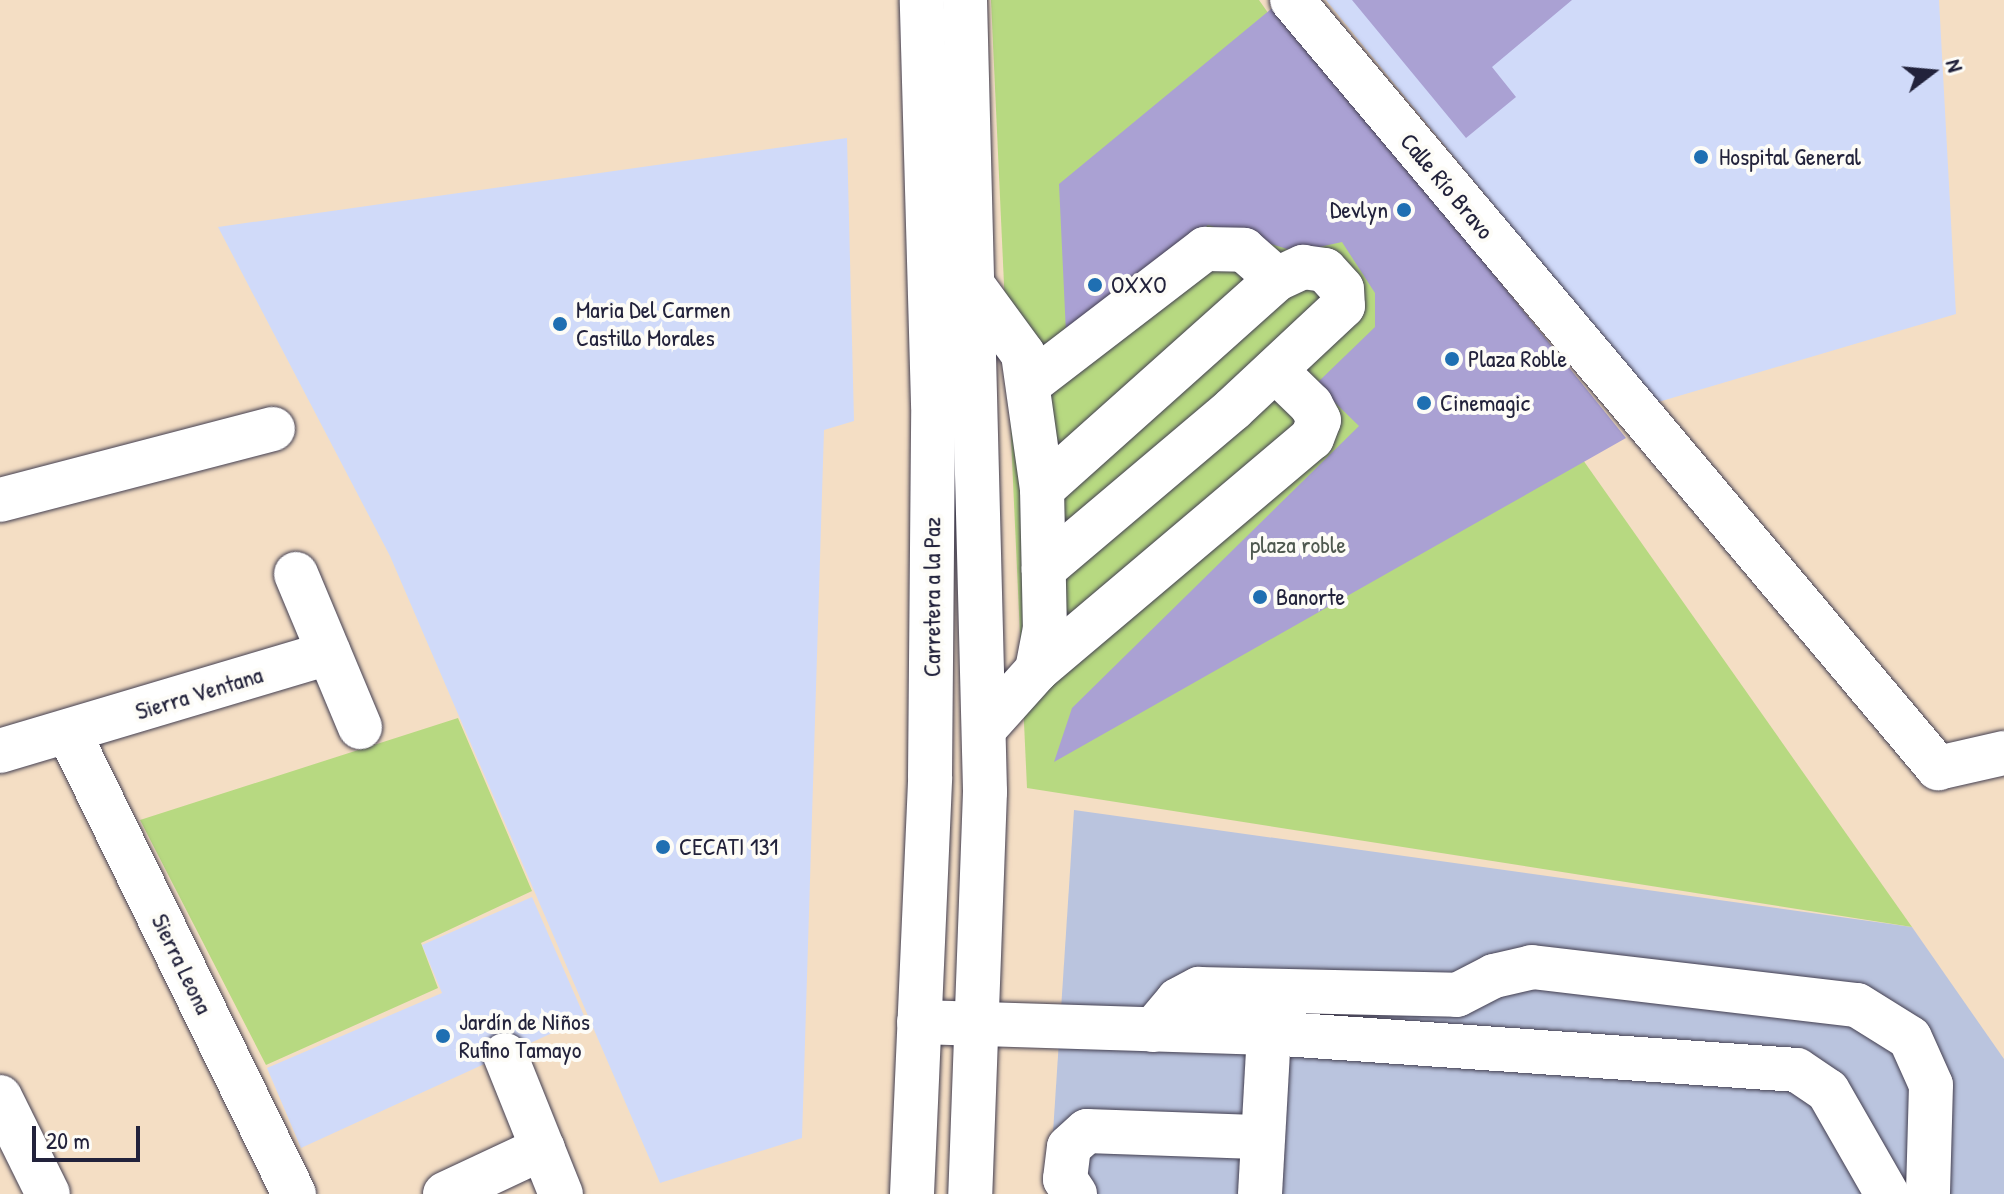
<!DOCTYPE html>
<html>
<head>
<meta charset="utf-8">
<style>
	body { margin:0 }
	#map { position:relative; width:2004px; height:1194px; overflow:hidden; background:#f4dec4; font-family:"Patrick Hand",sans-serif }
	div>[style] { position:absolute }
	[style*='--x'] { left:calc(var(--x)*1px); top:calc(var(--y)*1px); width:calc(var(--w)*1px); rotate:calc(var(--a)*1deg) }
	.built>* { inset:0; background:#d0daf9 }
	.industrial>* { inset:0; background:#bac4de }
	.green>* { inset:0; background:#b7d981 }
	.building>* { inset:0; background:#aaa1d3 }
	.roads { filter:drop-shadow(0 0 2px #423e50) drop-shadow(0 0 2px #423e50) }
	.minor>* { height:44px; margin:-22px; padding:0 22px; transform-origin:22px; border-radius:22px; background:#fff }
	.major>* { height:44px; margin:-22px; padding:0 22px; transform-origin:22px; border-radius:22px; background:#fff }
	.dots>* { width:22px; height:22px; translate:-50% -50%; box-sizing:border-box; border:4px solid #fdfcf7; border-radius:50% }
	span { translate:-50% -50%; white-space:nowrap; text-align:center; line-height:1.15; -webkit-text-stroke:8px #fdfcf7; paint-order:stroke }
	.poi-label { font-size:24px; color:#22223b }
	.left { translate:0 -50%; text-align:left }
	.right { translate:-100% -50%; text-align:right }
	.street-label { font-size:24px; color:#22223b }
	.park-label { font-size:24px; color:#4f5950 }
	.north { position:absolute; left:1892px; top:32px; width:80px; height:80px; -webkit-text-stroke:6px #fdfcf7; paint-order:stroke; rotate:74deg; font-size:22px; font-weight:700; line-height:32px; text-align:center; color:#22223b }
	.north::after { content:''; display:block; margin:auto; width:28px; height:36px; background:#22223b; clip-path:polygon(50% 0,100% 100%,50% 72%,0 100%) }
	.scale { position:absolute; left:32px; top:1126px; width:108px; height:36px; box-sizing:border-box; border:4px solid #22223b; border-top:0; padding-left:10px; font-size:24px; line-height:28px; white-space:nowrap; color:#22223b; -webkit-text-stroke:6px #fdfcf7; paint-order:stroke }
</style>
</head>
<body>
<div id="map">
	<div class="built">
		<i style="clip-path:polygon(1326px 0,1939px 0,1956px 314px,1655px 403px)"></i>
		<i style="clip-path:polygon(847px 138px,854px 421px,824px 430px,802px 1138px,660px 1183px,390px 556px,218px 227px)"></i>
		<i style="clip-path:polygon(532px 897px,585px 1018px,301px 1148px,267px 1068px,442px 993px,422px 945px)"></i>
	</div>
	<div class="industrial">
		<i style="clip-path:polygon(1074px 810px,1912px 927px,2004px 1059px,2004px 1194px,1049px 1194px)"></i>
	</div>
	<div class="green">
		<i style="clip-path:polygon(991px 0,1259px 0,1912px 927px,1027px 788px)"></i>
		<i style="clip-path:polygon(458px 718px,532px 891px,421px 943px,438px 988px,266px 1065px,140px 820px)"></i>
	</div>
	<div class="building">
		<i style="clip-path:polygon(1352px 0,1572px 0,1492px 67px,1516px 97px,1466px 138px)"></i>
		<i style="clip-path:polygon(1276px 5px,1626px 438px,1054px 762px,1072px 708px,1359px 426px,1316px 384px,1375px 327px,1375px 293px,1342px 242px,1297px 252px,1208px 225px,1066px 333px,1059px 184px)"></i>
	</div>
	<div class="roads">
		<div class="minor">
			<i style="--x:1292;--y:0;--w:1004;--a:49.93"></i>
			<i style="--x:1938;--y:768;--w:68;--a:-12.8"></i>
			<i style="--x:974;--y:287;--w:83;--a:53.8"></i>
			<i style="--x:1023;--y:354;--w:136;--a:82"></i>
			<i style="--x:1042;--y:489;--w:139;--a:88.8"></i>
			<i style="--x:1045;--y:628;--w:43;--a:100.8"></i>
			<i style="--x:1037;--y:670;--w:79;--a:131.9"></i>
			<i style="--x:1029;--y:384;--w:222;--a:-37.5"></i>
			<i style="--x:1205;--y:249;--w:39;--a:1"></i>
			<i style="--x:1244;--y:250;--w:44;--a:41.3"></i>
			<i style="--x:1042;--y:489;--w:315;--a:-41.8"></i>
			<i style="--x:1277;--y:279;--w:29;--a:-25"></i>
			<i style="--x:1303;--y:267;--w:22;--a:8"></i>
			<i style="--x:1325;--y:270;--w:25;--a:48"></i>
			<i style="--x:1342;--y:289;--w:17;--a:87"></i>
			<i style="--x:1343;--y:306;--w:151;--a:136.9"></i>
			<i style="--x:1233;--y:409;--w:248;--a:139.8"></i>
			<i style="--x:0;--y:500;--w:282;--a:-14.6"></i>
			<i style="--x:296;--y:574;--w:166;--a:67.3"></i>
			<i style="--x:1037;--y:670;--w:360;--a:-40.2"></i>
			<i style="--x:1312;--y:438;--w:19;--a:-69"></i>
			<i style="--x:1319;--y:420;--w:17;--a:-118"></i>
			<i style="--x:1311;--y:405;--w:50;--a:-135.8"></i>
			<i style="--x:69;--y:733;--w:513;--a:63.98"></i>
			<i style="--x:0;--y:751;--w:343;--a:-16.6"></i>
			<i style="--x:919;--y:1022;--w:350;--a:1.8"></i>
			<i style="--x:1269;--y:1033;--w:529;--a:4.01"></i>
			<i style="--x:1797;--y:1070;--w:37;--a:34"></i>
			<i style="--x:1828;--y:1091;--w:119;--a:60.2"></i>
			<i style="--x:1153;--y:1030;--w:39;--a:-50"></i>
			<i style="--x:1178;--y:1000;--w:24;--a:-28"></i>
			<i style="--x:1199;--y:989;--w:258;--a:1.3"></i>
			<i style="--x:1457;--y:995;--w:42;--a:-27.2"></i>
			<i style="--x:1494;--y:976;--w:39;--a:-13"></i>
			<i style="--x:1532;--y:967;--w:327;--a:6.7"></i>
			<i style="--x:1857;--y:1005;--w:62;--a:31.9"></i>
			<i style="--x:1910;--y:1038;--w:51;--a:65.9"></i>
			<i style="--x:1931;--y:1085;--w:109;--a:91.6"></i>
			<i style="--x:505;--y:1055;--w:150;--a:68.1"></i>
			<i style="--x:0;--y:1097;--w:108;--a:63.7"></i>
			<i style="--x:445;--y:1194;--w:108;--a:-25.1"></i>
			<i style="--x:1075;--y:1194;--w:18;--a:-124"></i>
			<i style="--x:1065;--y:1179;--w:32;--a:-83"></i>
			<i style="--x:1069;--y:1147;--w:24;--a:-42"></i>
			<i style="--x:1087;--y:1131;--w:176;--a:2"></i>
			<i style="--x:1260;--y:1194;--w:161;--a:-86.8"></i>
		</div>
		<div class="major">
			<i style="--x:965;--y:0;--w:792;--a:88.55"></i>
			<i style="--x:985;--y:792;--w:402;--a:92.1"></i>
			<i style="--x:912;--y:1194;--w:417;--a:-87.5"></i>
			<i style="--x:930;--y:777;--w:373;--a:-89.5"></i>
			<i style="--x:933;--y:404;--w:404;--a:-91.6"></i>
		</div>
	</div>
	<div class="dots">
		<i style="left:1701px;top:157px;background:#1f6fb2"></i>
		<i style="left:1404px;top:210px;background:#1f6fb2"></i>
		<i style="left:1095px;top:285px;background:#1f6fb2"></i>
		<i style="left:560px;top:324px;background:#1f6fb2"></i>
		<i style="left:1452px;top:359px;background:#1f6fb2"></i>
		<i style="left:1424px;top:403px;background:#1f6fb2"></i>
		<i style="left:1260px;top:597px;background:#1f6fb2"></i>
		<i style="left:663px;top:847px;background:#1f6fb2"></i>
		<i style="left:443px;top:1036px;background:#1f6fb2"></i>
	</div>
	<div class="poi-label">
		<span class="left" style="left:1719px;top:157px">Hospital General</span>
		<span class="right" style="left:1388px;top:210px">Devlyn</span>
		<span class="left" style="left:1111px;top:285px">OXXO</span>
		<span class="left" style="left:576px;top:324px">Maria Del Carmen<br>Castillo Morales</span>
		<span class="left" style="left:1468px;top:359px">Plaza Roble</span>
		<span class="left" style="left:1440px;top:403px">Cinemagic</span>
		<span class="left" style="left:1276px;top:597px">Banorte</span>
		<span class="left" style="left:679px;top:847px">CECATI 131</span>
		<span class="left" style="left:459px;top:1036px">Jardín de Niños<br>Rufino Tamayo</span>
	</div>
	<div class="street-label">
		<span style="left:1447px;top:186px;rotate:50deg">Calle Río Bravo</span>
		<span style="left:932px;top:597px;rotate:-90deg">Carretera a la Paz</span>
		<span style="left:199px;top:693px;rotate:-17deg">Sierra Ventana</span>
		<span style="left:182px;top:964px;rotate:64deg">Sierra Leona</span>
	</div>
	<div class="park-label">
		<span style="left:1298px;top:545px">plaza roble</span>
	</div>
	<div class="north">N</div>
	<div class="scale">20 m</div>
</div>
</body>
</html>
